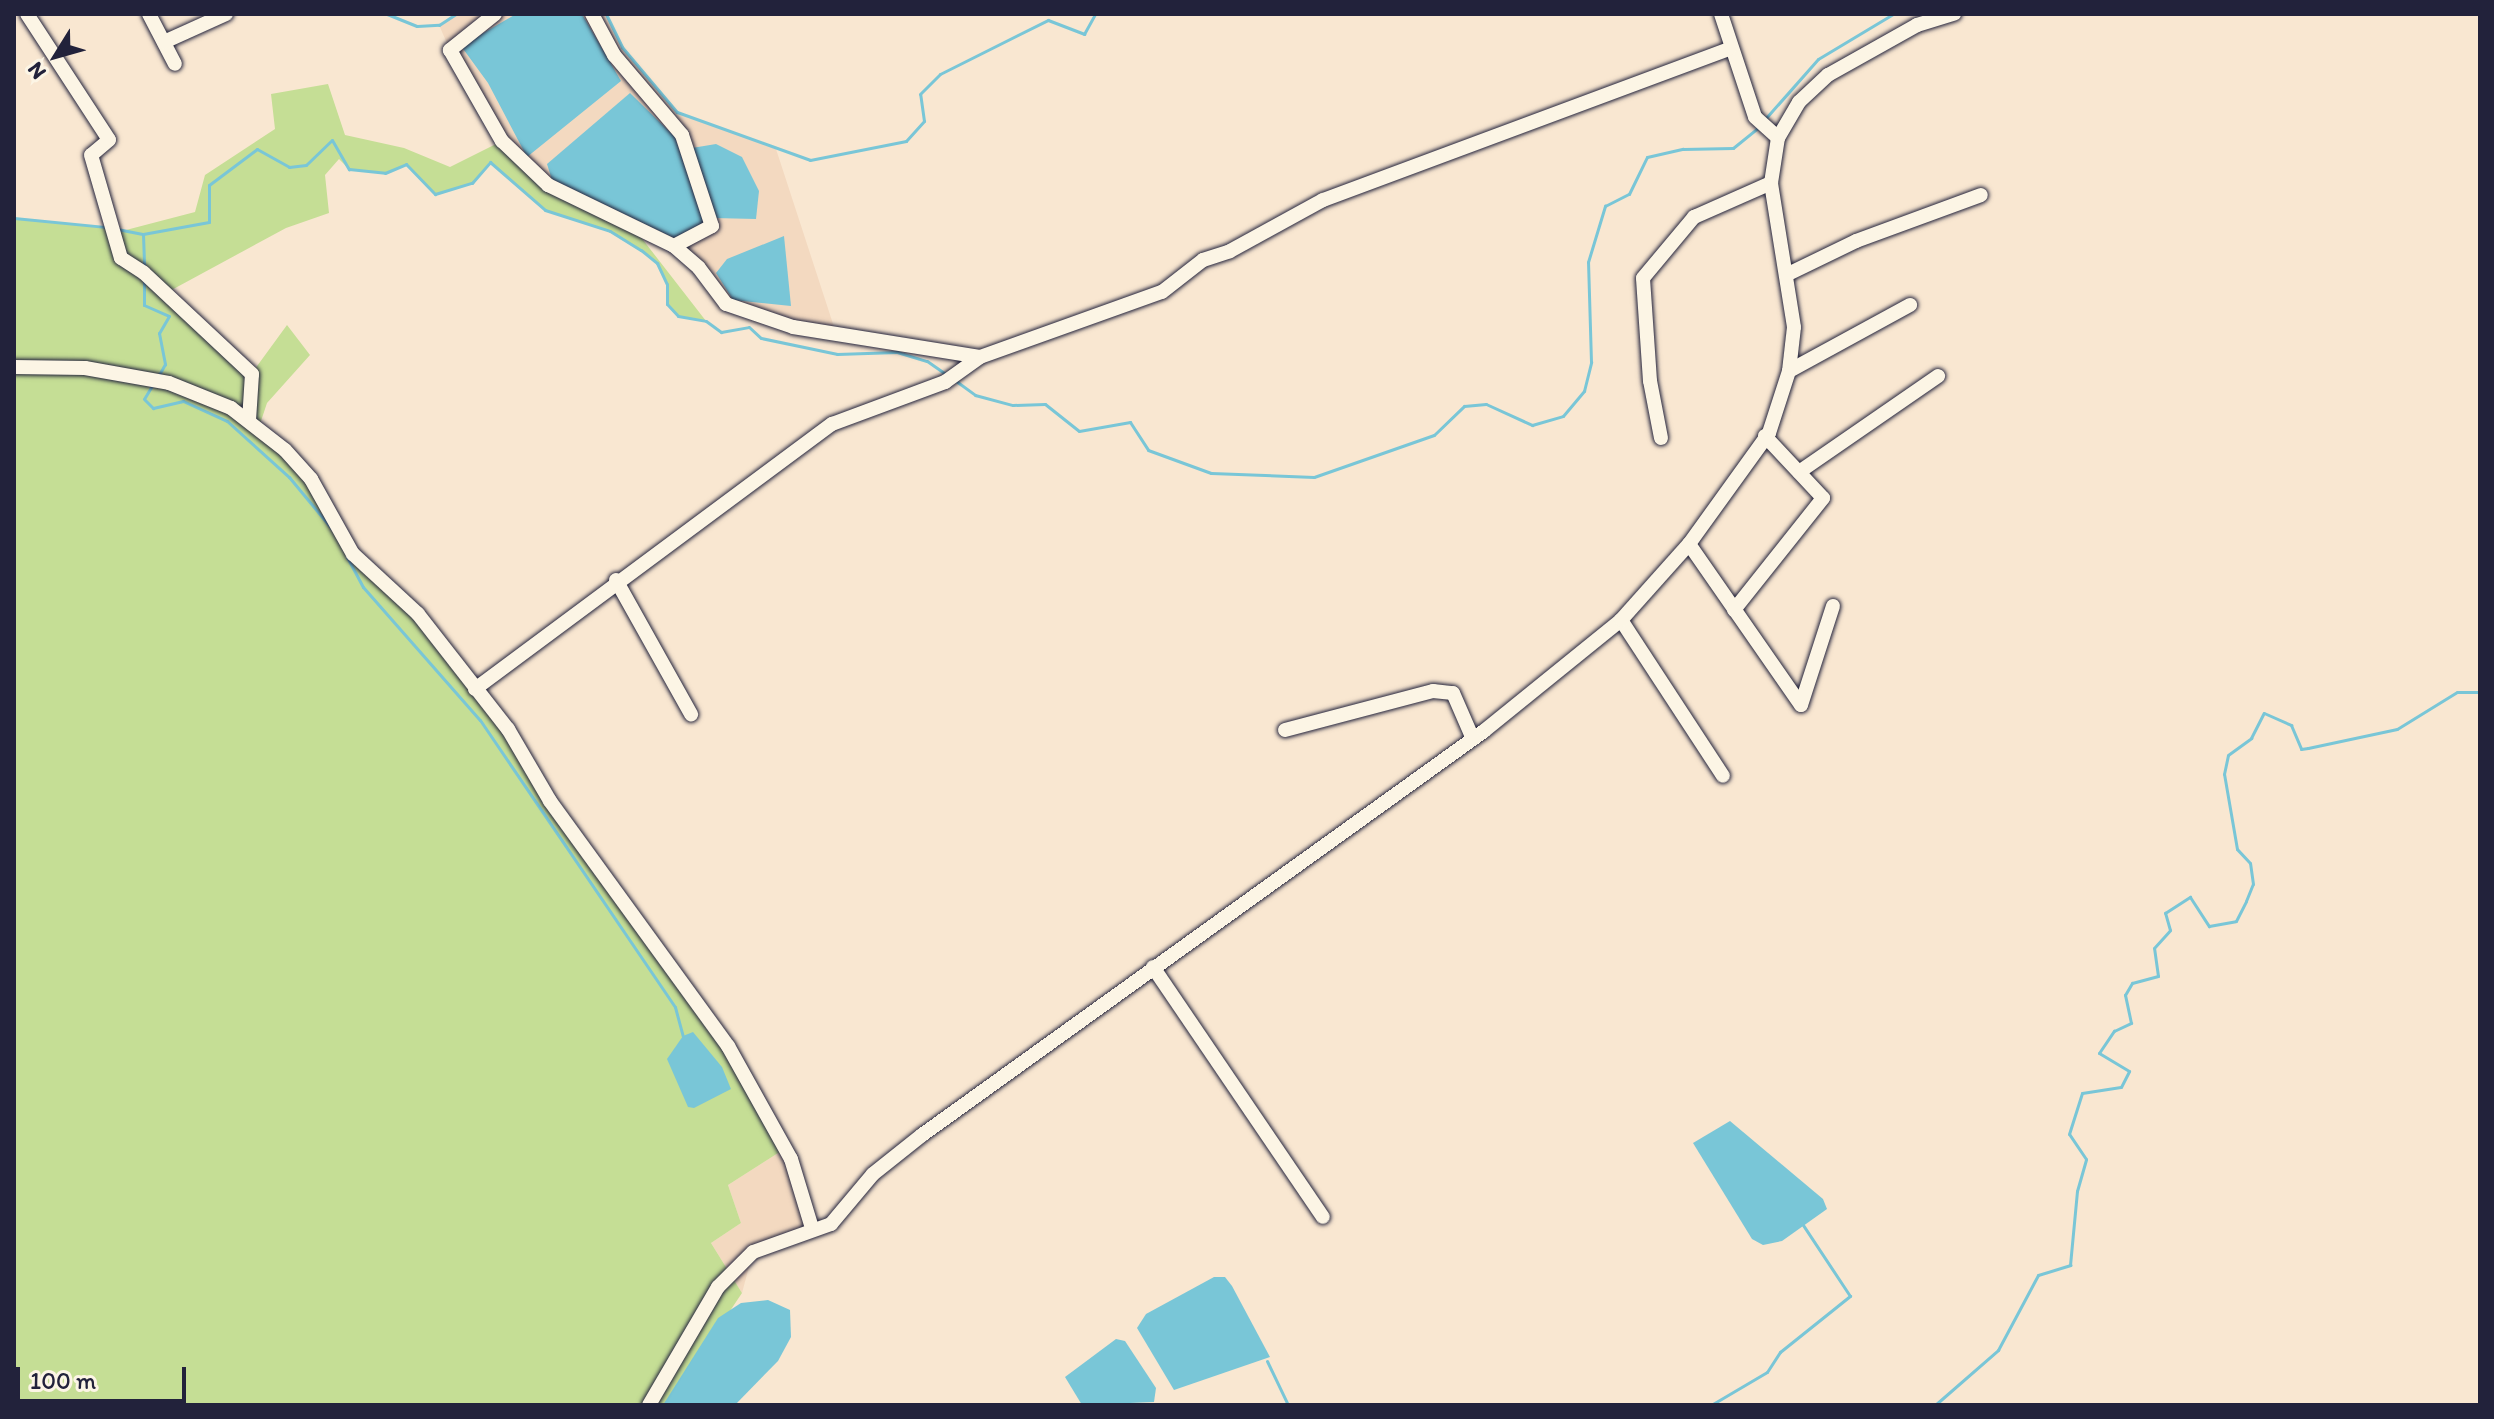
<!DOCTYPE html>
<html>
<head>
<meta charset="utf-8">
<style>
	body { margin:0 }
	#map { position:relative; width:2494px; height:1419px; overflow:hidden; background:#f9e7d1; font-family:Itim,sans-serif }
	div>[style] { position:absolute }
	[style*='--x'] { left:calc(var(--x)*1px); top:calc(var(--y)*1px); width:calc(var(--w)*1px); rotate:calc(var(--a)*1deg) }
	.built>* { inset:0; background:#f3d9c0 }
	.green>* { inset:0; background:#c5de95 }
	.water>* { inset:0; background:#79c6d7 }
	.stream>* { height:3px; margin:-1.5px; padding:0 1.5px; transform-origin:1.5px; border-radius:1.5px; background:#79c6d7 }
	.roads { filter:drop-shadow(0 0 2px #22223b) drop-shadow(0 0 2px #22223b) }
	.minor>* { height:14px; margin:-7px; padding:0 7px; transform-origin:7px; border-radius:7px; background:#fcf5e5 }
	span { translate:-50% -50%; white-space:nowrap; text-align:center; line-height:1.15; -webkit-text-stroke:6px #fcf5e5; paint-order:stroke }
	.frame { position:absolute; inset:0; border:16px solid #22223b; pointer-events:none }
	.north { position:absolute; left:16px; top:16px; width:80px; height:80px; -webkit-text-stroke:6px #fcf5e5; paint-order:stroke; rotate:233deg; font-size:22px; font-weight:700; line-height:32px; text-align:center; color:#22223b }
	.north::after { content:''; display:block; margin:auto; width:28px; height:36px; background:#22223b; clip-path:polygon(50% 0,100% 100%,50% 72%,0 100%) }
	.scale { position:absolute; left:16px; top:1367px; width:170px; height:36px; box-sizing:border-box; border:4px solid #22223b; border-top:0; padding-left:10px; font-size:24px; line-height:28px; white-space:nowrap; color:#22223b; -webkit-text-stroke:6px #fcf5e5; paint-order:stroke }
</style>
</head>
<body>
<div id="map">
	<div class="built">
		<i style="clip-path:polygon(456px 14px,606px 14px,622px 47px,677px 112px,776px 149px,836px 333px,726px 304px,674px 246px,551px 187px,502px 141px,450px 50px,439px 25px)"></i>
		<i style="clip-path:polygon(786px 1148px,812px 1228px,753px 1252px,742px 1293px,711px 1243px,741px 1223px,728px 1185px)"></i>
	</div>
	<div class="green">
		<i style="clip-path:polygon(328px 84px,345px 135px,404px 148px,450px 167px,502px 141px,548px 185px,633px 227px,706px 321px,678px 316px,667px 304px,667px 284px,657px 264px,641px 250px,613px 233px,545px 210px,490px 162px,472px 183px,435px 194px,406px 164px,385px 173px,349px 169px,339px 159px,325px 175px,329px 213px,286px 228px,166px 293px,252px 373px,287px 325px,310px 355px,267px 403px,259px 427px,285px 450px,353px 554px,418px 614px,693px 995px,786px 1148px,728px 1185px,741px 1223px,711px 1243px,742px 1293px,667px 1405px,14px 1405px,14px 218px,126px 230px,195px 212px,205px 175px,275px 129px,271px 94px)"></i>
	</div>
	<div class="water">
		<i style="clip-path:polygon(516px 14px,582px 14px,621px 81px,527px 157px,488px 83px,461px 46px)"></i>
		<i style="clip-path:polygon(630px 93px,675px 137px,704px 223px,676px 239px,552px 180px,547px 164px)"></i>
		<i style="clip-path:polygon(716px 144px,742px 157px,759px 191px,756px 219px,713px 218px,692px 148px)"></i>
		<i style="clip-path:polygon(784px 236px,791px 306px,733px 300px,716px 273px,727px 259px)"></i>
		<i style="clip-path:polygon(693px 1032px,722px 1067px,731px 1089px,694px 1108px,688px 1107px,667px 1059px,683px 1036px)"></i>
		<i style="clip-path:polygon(1730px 1121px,1823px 1199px,1827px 1209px,1782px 1241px,1763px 1245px,1752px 1239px,1693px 1143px)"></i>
		<i style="clip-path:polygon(1214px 1277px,1225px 1277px,1232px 1286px,1270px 1357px,1174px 1390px,1137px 1328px,1146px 1314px)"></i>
		<i style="clip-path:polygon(768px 1300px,790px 1310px,791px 1337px,778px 1361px,735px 1405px,663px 1405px,718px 1318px,741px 1303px)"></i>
		<i style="clip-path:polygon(1116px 1339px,1125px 1341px,1156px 1388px,1154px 1402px,1082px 1405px,1065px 1377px)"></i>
	</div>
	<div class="stream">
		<i style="--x:387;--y:14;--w:32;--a:22"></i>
		<i style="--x:417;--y:26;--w:22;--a:-3"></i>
		<i style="--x:439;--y:25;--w:20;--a:-33"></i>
		<i style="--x:606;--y:14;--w:37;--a:64"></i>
		<i style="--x:622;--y:47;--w:85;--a:49.8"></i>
		<i style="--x:677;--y:112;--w:141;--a:19.8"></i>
		<i style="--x:810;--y:160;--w:98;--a:-11.2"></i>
		<i style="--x:906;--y:141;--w:27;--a:-48"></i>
		<i style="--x:924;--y:121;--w:27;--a:-98"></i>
		<i style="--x:920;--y:94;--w:28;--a:-45"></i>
		<i style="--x:940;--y:74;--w:121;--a:-26.6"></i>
		<i style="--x:1048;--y:20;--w:39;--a:21"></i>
		<i style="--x:1084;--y:34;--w:23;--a:-61"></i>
		<i style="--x:1765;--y:119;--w:80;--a:-48.5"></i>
		<i style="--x:1818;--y:59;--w:87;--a:-31"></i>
		<i style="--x:14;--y:218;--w:91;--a:5.6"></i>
		<i style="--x:117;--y:229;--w:26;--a:11"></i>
		<i style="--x:143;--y:234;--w:33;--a:88"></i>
		<i style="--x:143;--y:234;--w:67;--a:-10.3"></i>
		<i style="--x:209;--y:222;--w:37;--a:-90"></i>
		<i style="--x:209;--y:185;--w:60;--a:-36.9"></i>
		<i style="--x:257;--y:149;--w:37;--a:29"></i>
		<i style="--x:289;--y:167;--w:17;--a:-7"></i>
		<i style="--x:306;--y:165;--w:36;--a:-44"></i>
		<i style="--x:332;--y:140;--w:34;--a:60"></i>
		<i style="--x:349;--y:169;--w:36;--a:6"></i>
		<i style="--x:385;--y:173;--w:23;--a:-23"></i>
		<i style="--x:406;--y:164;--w:42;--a:46"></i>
		<i style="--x:435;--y:194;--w:39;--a:-17"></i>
		<i style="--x:472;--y:183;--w:28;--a:-49"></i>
		<i style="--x:490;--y:162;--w:73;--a:41.1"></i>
		<i style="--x:545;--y:210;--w:68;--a:17.9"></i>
		<i style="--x:610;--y:231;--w:36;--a:32"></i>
		<i style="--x:641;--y:250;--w:21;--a:39"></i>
		<i style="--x:657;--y:263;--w:23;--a:65"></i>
		<i style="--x:667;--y:284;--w:20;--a:90"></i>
		<i style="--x:667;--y:304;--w:16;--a:47"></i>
		<i style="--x:678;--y:316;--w:28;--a:10"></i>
		<i style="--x:706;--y:321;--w:19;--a:36"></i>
		<i style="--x:721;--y:332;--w:28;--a:-10"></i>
		<i style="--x:749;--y:327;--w:16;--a:43"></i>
		<i style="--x:761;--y:338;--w:78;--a:11.9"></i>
		<i style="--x:837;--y:354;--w:60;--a:-1.9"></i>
		<i style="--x:897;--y:352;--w:31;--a:17"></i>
		<i style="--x:927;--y:361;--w:24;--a:35"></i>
		<i style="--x:144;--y:279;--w:26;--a:90"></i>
		<i style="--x:144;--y:305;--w:27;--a:24"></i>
		<i style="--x:169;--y:316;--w:20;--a:120"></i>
		<i style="--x:159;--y:333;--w:32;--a:79"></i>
		<i style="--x:165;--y:364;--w:13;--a:119"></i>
		<i style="--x:956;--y:381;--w:24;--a:36"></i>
		<i style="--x:975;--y:395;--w:39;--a:15"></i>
		<i style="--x:1013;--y:405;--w:32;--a:-2"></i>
		<i style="--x:1045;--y:404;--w:43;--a:38.5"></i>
		<i style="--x:1079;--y:431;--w:52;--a:-10"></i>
		<i style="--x:1130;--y:422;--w:33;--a:57"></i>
		<i style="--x:1148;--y:450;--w:67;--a:20.1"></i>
		<i style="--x:1211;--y:473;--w:103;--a:2.2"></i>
		<i style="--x:1314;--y:477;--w:127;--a:-19.3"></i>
		<i style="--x:1434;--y:435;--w:42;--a:-44"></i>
		<i style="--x:1464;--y:406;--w:22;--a:-5"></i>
		<i style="--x:1486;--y:404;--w:51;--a:24.5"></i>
		<i style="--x:1532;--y:425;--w:32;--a:-16"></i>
		<i style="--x:1563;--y:416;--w:33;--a:-50"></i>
		<i style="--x:1584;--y:391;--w:30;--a:-76"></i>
		<i style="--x:1591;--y:362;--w:100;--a:-91.7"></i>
		<i style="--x:1588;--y:262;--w:59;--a:-73.1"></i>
		<i style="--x:1605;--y:206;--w:27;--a:-27"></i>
		<i style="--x:1629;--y:194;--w:41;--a:-64.1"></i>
		<i style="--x:1647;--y:157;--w:37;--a:-13"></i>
		<i style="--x:1683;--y:149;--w:50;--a:-1.1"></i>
		<i style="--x:1733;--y:148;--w:32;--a:-39"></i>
		<i style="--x:153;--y:384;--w:17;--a:121"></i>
		<i style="--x:144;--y:399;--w:13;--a:45"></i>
		<i style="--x:153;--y:408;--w:31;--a:-13"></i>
		<i style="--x:183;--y:401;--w:48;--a:24.4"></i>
		<i style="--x:227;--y:421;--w:84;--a:42.1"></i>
		<i style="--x:289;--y:477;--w:67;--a:50.4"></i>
		<i style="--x:347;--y:557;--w:34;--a:62"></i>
		<i style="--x:363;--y:587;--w:177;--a:48.7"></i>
		<i style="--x:480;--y:720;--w:347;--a:55.8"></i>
		<i style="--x:675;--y:1007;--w:30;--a:75"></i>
		<i style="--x:1267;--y:1361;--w:49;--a:64.5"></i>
		<i style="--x:1711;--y:1405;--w:65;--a:-30.5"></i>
		<i style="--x:1767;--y:1372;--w:24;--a:-57"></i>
		<i style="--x:1780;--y:1352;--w:90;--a:-38.7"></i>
		<i style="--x:1850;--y:1296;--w:85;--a:-123.5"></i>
		<i style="--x:1935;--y:1405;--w:84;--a:-41.1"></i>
		<i style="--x:1998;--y:1350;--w:85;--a:-61.9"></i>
		<i style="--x:2038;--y:1275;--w:34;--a:-17"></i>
		<i style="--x:2070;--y:1265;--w:74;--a:-84.6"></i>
		<i style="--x:2077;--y:1191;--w:33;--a:-74"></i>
		<i style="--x:2086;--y:1159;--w:30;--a:-124"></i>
		<i style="--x:2069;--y:1134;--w:43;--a:-72.4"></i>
		<i style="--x:2082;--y:1093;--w:39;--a:-9"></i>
		<i style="--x:2121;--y:1087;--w:18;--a:-63"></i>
		<i style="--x:2129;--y:1071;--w:35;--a:-149"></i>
		<i style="--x:2099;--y:1053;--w:27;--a:-56"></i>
		<i style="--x:2114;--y:1031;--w:19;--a:-25"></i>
		<i style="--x:2131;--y:1023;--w:29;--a:-102"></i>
		<i style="--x:2125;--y:995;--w:14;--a:-60"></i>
		<i style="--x:2132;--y:983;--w:27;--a:-15"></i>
		<i style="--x:2158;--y:976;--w:28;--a:-98"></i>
		<i style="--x:2154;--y:948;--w:24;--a:-48"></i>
		<i style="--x:2170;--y:930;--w:18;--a:-106"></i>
		<i style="--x:2165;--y:913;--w:30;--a:-33"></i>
		<i style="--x:2190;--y:897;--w:35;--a:57"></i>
		<i style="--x:2209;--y:926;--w:27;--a:-10"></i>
		<i style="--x:2236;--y:921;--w:22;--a:-63"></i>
		<i style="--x:2246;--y:901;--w:18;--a:-68"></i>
		<i style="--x:2253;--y:884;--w:21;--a:-98"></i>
		<i style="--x:2250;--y:863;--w:19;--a:-133"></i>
		<i style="--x:2237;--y:849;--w:76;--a:-99.8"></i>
		<i style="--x:2224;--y:774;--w:19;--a:-78"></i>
		<i style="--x:2228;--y:755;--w:29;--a:-36"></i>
		<i style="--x:2251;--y:738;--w:28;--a:-63"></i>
		<i style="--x:2264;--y:713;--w:30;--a:24"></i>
		<i style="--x:2291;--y:725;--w:26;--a:67"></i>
		<i style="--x:2301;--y:749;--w:7;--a:-8"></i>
		<i style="--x:2308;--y:748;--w:91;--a:-12.1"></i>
		<i style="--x:2397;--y:729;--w:70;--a:-31.7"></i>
		<i style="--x:2457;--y:692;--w:23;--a:0"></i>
	</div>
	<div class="roads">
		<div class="minor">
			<i style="--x:27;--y:14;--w:150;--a:56.9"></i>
			<i style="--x:109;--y:140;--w:23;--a:140"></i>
			<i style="--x:91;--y:155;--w:107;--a:73.8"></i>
			<i style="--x:121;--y:258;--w:27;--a:33"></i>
			<i style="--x:144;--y:273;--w:148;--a:43.1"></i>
			<i style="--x:252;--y:374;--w:46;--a:93.7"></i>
			<i style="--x:149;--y:14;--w:56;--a:62.5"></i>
			<i style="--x:495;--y:14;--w:58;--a:141.3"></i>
			<i style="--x:450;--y:50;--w:105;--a:60.3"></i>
			<i style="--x:502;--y:141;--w:64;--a:43.7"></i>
			<i style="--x:548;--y:185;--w:140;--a:25.8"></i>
			<i style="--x:674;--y:246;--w:33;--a:41"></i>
			<i style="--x:699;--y:268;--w:45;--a:53.1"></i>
			<i style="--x:726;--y:304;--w:71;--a:18.9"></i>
			<i style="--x:793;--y:327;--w:189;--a:9.1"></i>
			<i style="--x:592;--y:14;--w:47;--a:61.8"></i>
			<i style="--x:614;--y:55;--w:105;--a:49.6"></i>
			<i style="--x:682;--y:135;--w:96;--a:71.8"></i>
			<i style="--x:712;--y:226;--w:43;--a:152.2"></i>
			<i style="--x:1721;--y:14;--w:108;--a:71.7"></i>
			<i style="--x:1755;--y:117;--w:31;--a:42"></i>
			<i style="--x:164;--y:42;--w:68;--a:-24.3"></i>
			<i style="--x:1786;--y:275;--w:78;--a:-25.9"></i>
			<i style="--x:1856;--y:241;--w:133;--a:-20.2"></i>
			<i style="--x:14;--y:367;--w:71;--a:0.8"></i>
			<i style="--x:85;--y:368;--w:85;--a:10.1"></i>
			<i style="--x:169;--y:383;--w:67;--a:22"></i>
			<i style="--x:231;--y:408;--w:68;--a:37.9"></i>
			<i style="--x:285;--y:450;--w:39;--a:48"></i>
			<i style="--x:311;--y:479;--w:86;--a:60.8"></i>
			<i style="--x:353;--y:554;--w:88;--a:42.7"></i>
			<i style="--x:418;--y:614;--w:146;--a:52"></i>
			<i style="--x:508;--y:729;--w:83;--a:59.7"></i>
			<i style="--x:550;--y:801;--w:303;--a:54"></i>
			<i style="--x:728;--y:1046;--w:129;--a:60.9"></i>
			<i style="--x:791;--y:1159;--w:72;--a:73.1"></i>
			<i style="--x:1789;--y:371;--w:138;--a:-28.6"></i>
			<i style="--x:1661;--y:438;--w:58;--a:-100.9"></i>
			<i style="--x:1650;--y:381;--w:103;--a:-93.9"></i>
			<i style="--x:1643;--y:278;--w:80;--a:-50.1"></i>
			<i style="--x:1694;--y:217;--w:84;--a:-23.8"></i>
			<i style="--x:1799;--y:472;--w:169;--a:-34.6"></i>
			<i style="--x:1689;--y:544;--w:196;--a:55.2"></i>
			<i style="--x:1801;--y:705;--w:104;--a:-72.1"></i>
			<i style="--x:616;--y:580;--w:154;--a:60.8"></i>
			<i style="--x:1734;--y:610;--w:143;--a:-51.5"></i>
			<i style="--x:1823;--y:498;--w:85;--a:-133.1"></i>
			<i style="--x:1621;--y:620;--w:186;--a:56.8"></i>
			<i style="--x:475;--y:689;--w:445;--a:-36.6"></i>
			<i style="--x:832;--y:424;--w:121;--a:-20.4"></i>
			<i style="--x:945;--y:382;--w:43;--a:-35.5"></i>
			<i style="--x:980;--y:357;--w:193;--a:-19.7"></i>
			<i style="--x:1162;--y:292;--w:52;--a:-38"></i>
			<i style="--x:1203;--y:260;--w:28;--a:-18"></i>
			<i style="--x:1230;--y:251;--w:106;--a:-28.7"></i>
			<i style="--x:1323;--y:200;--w:434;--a:-20.4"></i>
			<i style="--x:1285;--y:730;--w:153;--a:-14.8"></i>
			<i style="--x:1433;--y:691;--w:20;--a:6"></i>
			<i style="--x:1453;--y:693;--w:50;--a:66.5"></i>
			<i style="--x:1153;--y:967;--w:302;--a:55.8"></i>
			<i style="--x:649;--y:1405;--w:137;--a:-59.7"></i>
			<i style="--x:718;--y:1287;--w:49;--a:-45"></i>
			<i style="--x:753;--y:1252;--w:83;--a:-19.7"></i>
			<i style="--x:831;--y:1224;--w:65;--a:-50"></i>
			<i style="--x:873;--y:1174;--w:63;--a:-38.5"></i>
			<i style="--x:922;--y:1135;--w:692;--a:-35.71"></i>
			<i style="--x:1484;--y:731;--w:176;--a:-39"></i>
			<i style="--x:1621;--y:620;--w:102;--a:-48.2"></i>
			<i style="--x:1689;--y:544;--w:137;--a:-54.2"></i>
			<i style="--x:1769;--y:433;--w:65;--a:-72.1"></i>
			<i style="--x:1789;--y:371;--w:44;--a:-83.5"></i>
			<i style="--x:1794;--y:327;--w:146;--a:-99.1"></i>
			<i style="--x:1771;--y:183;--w:46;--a:-81.2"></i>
			<i style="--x:1778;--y:138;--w:42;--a:-59.7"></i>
			<i style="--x:1799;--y:102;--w:40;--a:-43"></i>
			<i style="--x:1828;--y:75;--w:102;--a:-29.3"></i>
			<i style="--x:1917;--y:25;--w:39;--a:-17"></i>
		</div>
	</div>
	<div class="frame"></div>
	<div class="north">N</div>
	<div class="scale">100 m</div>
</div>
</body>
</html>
